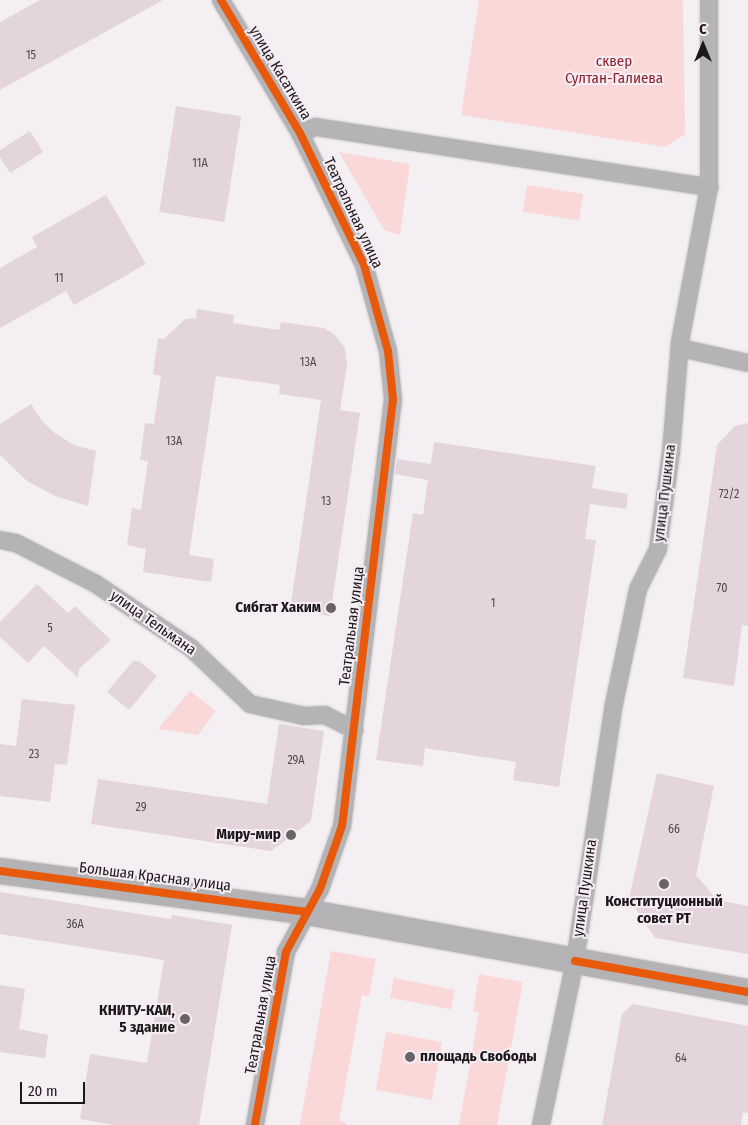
<!DOCTYPE html>
<html>
<head>
<meta charset="utf-8">
<style>
	body { margin:0 }
	#map { position:relative; width:748px; height:1125px; overflow:hidden; background:#f4eff3; font-family:"Fira Sans Condensed",sans-serif }
	div>[style] { position:absolute }
	[style*='--x'] { left:calc(var(--x)*1px); top:calc(var(--y)*1px); width:calc(var(--w)*1px); rotate:calc(var(--a)*1deg) }
	.green>* { inset:0; background:#fad8d8; transform-origin:0 0 }
	.building>* { inset:0; background:#e3d5db; transform-origin:0 0 }
	.roads { filter:drop-shadow(0 0 1px #d0cdcf) drop-shadow(0 0 1px #d0cdcf) }
	.street>* { height:18px; margin:-9px; padding:0 9px; transform-origin:9px; border-radius:9px; background:#b4b3b5 }
	.secondary>* { height:26px; margin:-13px; padding:0 13px; transform-origin:13px; border-radius:13px; background:#b4b2b4 }
	.cycleway>* { height:8px; margin:-4px; padding:0 4px; transform-origin:4px; border-radius:4px; background:#e8590c }
	.dots>* { width:14px; height:14px; translate:-50% -50%; box-sizing:border-box; border:2px solid #f6edf4; border-radius:50% }
	span { translate:-50% -50%; white-space:nowrap; text-align:center; line-height:1.15; -webkit-text-stroke:4px #f6edf4; paint-order:stroke }
	.number-label { font-size:12px; color:#4f484c }
	.number-label span { -webkit-text-stroke-width:0 }
	.park-label { font-size:15px; color:#8f212b }
	.street-label { font-size:15px; color:#1b171a }
	.poi-label { font-size:15px; color:#1b171a; font-weight:700 }
	.right { translate:-100% -50%; text-align:right }
	.left { translate:0 -50%; text-align:left }
	.north { position:absolute; left:678px; top:20px; width:50px; height:50px; -webkit-text-stroke:4px #f6edf4; paint-order:stroke; rotate:0deg; font-size:14px; font-weight:700; line-height:20px; text-align:center; color:#1b171a }
	.north::after { content:''; display:block; margin:auto; width:18px; height:22px; background:#1b171a; clip-path:polygon(50% 0,100% 100%,50% 72%,0 100%) }
	.scale { position:absolute; left:20px; top:1082px; width:65px; height:22px; box-sizing:border-box; border:2px solid #1b171a; border-top:0; padding-left:6px; font-size:15px; line-height:18px; white-space:nowrap; color:#1b171a; -webkit-text-stroke:4px #f6edf4; paint-order:stroke }
</style>
</head>
<body>
<div id="map">
	<div class="green">
		<i style="clip-path:polygon(479px 0,683px 0,685px 134px,665px 147px,461px 115px)"></i>
		<i style="clip-path:polygon(339px 152px,410px 164px,400px 235px,384px 230px)"></i>
		<i style="left:527px;top:185px;width:57px;height:27px;rotate:9deg"></i>
		<i style="clip-path:polygon(190px 691px,216px 711px,198px 735px,158px 729px)"></i>
		<i style="clip-path:polygon(331px 951px,376px 959px,369px 996px,362px 995px,339px 1121px,346px 1122px,346px 1125px,300px 1125px)"></i>
		<i style="clip-path:polygon(479px 974px,523px 982px,497px 1125px,459px 1125px,479px 1012px,473px 1011px)"></i>
		<i style="left:394px;top:978px;width:62px;height:20px;rotate:11deg"></i>
		<i style="left:386px;top:1032px;width:57px;height:59px;rotate:10deg"></i>
	</div>
	<div class="building">
		<i style="clip-path:polygon(40px 0,163px 0,0 90px,0 22px)"></i>
		<i style="left:176px;top:106px;width:66px;height:107px;rotate:9deg"></i>
		<i style="clip-path:polygon(30px 131px,43px 152px,10px 173px,0 157px,0 150px)"></i>
		<i style="clip-path:polygon(106px 195px,146px 264px,74px 305px,66px 291px,0 328px,0 268px,37px 247px,32px 237px)"></i>
		<i style="clip-path:polygon(197px 309px,234px 315px,233px 323px,279px 330px,281px 322px,324px 328px,334px 334px,345px 348px,347px 366px,340px 410px,360px 413px,330px 616px,290px 610px,321px 400px,279px 394px,280px 385px,216px 376px,189px 555px,214px 559px,211px 582px,143px 572px,146px 549px,127px 545px,132px 508px,141px 510px,148px 461px,140px 460px,145px 423px,154px 424px,161px 376px,153px 374px,158px 338px,164px 339px,185px 319px,196px 318px)"></i>
		<i style="clip-path:polygon(31px 404px,42px 421px,56px 434px,74px 445px,96px 451px,88px 506px,55px 496px,27px 481px,0 455px,0 424px)"></i>
		<i style="clip-path:polygon(748px 423px,748px 626px,742px 625px,734px 686px,683px 678px,717px 445px,735px 426px)"></i>
		<i style="clip-path:polygon(434px 442px,596px 466px,592px 488px,628px 494px,626px 509px,590px 504px,585px 539px,596px 540px,559px 787px,513px 780px,516px 762px,425px 748px,423px 766px,376px 760px,413px 513px,423px 515px,428px 480px,395px 474px,397px 459px,431px 464px)"></i>
		<i style="clip-path:polygon(37px 584px,68px 613px,75px 606px,111px 640px,79px 669px,78px 678px,44px 646px,28px 663px,0 637px,0 622px)"></i>
		<i style="clip-path:polygon(133px 661px,139px 661px,157px 676px,129px 710px,107px 692px)"></i>
		<i style="clip-path:polygon(22px 699px,75px 705px,67px 765px,55px 764px,50px 802px,0 796px,0 744px,16px 746px)"></i>
		<i style="clip-path:polygon(279px 724px,324px 731px,311px 821px,271px 851px,91px 824px,98px 779px,267px 804px)"></i>
		<i style="clip-path:polygon(657px 773px,714px 786px,696px 875px,717px 900px,748px 906px,748px 954px,655px 938px,629px 899px)"></i>
		<i style="clip-path:polygon(0 892px,171px 919px,172px 915px,232px 925px,199px 1125px,114px 1125px,80px 1119px,90px 1054px,147px 1063px,164px 960px,0 934px)"></i>
		<i style="clip-path:polygon(0 985px,25px 989px,19px 1029px,48px 1035px,45px 1058px,0 1052px)"></i>
		<i style="clip-path:polygon(633px 1004px,748px 1026px,748px 1113px,743px 1112px,741px 1125px,602px 1125px,622px 1014px)"></i>
	</div>
	<div class="roads">
		<div class="street">
			<i style="--x:221;--y:0;--w:155;--a:59.3"></i>
			<i style="--x:300;--y:133;--w:147;--a:64.1"></i>
			<i style="--x:364;--y:265;--w:89;--a:74.4"></i>
			<i style="--x:388;--y:351;--w:48;--a:84.1"></i>
			<i style="--x:393;--y:399;--w:430;--a:96.8"></i>
			<i style="--x:342;--y:826;--w:67;--a:109.2"></i>
			<i style="--x:320;--y:889;--w:72;--a:118.4"></i>
			<i style="--x:286;--y:952;--w:176;--a:100.2"></i>
			<i style="--x:300;--y:133;--w:17;--a:-21"></i>
			<i style="--x:316;--y:127;--w:398;--a:8.7"></i>
			<i style="--x:680;--y:348;--w:70;--a:12.4"></i>
			<i style="--x:0;--y:540;--w:16;--a:11"></i>
			<i style="--x:16;--y:543;--w:90;--a:27.1"></i>
			<i style="--x:96;--y:584;--w:115;--a:34"></i>
			<i style="--x:191;--y:648;--w:81;--a:43.5"></i>
			<i style="--x:250;--y:704;--w:55;--a:12.5"></i>
			<i style="--x:304;--y:716;--w:21;--a:-3"></i>
			<i style="--x:325;--y:715;--w:33;--a:27"></i>
			<i style="--x:541;--y:1125;--w:167;--a:-78.3"></i>
			<i style="--x:575;--y:961;--w:260;--a:-81.4"></i>
			<i style="--x:614;--y:704;--w:117;--a:-78.2"></i>
			<i style="--x:638;--y:589;--w:45;--a:-63.4"></i>
			<i style="--x:658;--y:549;--w:98;--a:-82.4"></i>
			<i style="--x:671;--y:452;--w:110;--a:-85.3"></i>
			<i style="--x:680;--y:342;--w:158;--a:-79.4"></i>
			<i style="--x:709;--y:187;--w:187;--a:-90"></i>
		</div>
		<div class="secondary">
			<i style="--x:0;--y:871;--w:310;--a:7.6"></i>
			<i style="--x:307;--y:912;--w:448;--a:10.3"></i>
		</div>
	</div>
	<div class="cycleway">
		<i style="--x:221;--y:0;--w:155;--a:59.3"></i>
		<i style="--x:300;--y:133;--w:147;--a:64.1"></i>
		<i style="--x:364;--y:265;--w:89;--a:74.4"></i>
		<i style="--x:388;--y:351;--w:48;--a:84.1"></i>
		<i style="--x:393;--y:399;--w:430;--a:96.8"></i>
		<i style="--x:342;--y:826;--w:67;--a:109.2"></i>
		<i style="--x:320;--y:889;--w:72;--a:118.4"></i>
		<i style="--x:286;--y:952;--w:176;--a:100.2"></i>
		<i style="--x:0;--y:871;--w:310;--a:7.6"></i>
		<i style="--x:575;--y:961;--w:176;--a:10.2"></i>
	</div>
	<div class="dots">
		<i style="left:331px;top:608px;background:#676366"></i>
		<i style="left:291px;top:835px;background:#676366"></i>
		<i style="left:664px;top:884px;background:#676366"></i>
		<i style="left:185px;top:1019px;background:#676366"></i>
		<i style="left:410px;top:1057px;background:#676366"></i>
	</div>
	<div class="number-label">
		<span style="left:31px;top:56px">15</span>
		<span style="left:200px;top:164px">11А</span>
		<span style="left:59px;top:279px">11</span>
		<span style="left:308px;top:363px">13А</span>
		<span style="left:174px;top:442px">13А</span>
		<span style="left:729px;top:495px">72/2</span>
		<span style="left:326px;top:502px">13</span>
		<span style="left:722px;top:589px">70</span>
		<span style="left:493px;top:604px">1</span>
		<span style="left:50px;top:629px">5</span>
		<span style="left:34px;top:755px">23</span>
		<span style="left:296px;top:761px">29А</span>
		<span style="left:141px;top:808px">29</span>
		<span style="left:674px;top:830px">66</span>
		<span style="left:75px;top:925px">36А</span>
		<span style="left:681px;top:1059px">64</span>
	</div>
	<div class="park-label">
		<span style="left:614px;top:70px">сквер<br>Султан-Галиева</span>
	</div>
	<div class="street-label">
		<span style="left:280px;top:73px;rotate:59deg">улица Касаткина</span>
		<span style="left:353px;top:213px;rotate:65deg">Театральная улица</span>
		<span style="left:665px;top:493px;rotate:-83deg">улица Пушкина</span>
		<span style="left:153px;top:623px;rotate:35deg">улица Тельмана</span>
		<span style="left:352px;top:626px;rotate:-83deg">Театральная улица</span>
		<span style="left:155px;top:877px;rotate:7deg">Большая Красная улица</span>
		<span style="left:585px;top:888px;rotate:-82deg">улица Пушкина</span>
		<span style="left:261px;top:1015px;rotate:-80deg">Театральная улица</span>
	</div>
	<div class="poi-label">
		<span class="right" style="left:321px;top:608px">Сибгат Хаким</span>
		<span class="right" style="left:281px;top:835px">Миру-мир</span>
		<span style="left:664px;top:910px">Конституционный<br>совет РТ</span>
		<span class="right" style="left:175px;top:1019px">КНИТУ-КАИ,<br>5 здание</span>
		<span class="left" style="left:420px;top:1057px">площадь Свободы</span>
	</div>
	<div class="north">С</div>
	<div class="scale">20 m</div>
</div>
</body>
</html>
